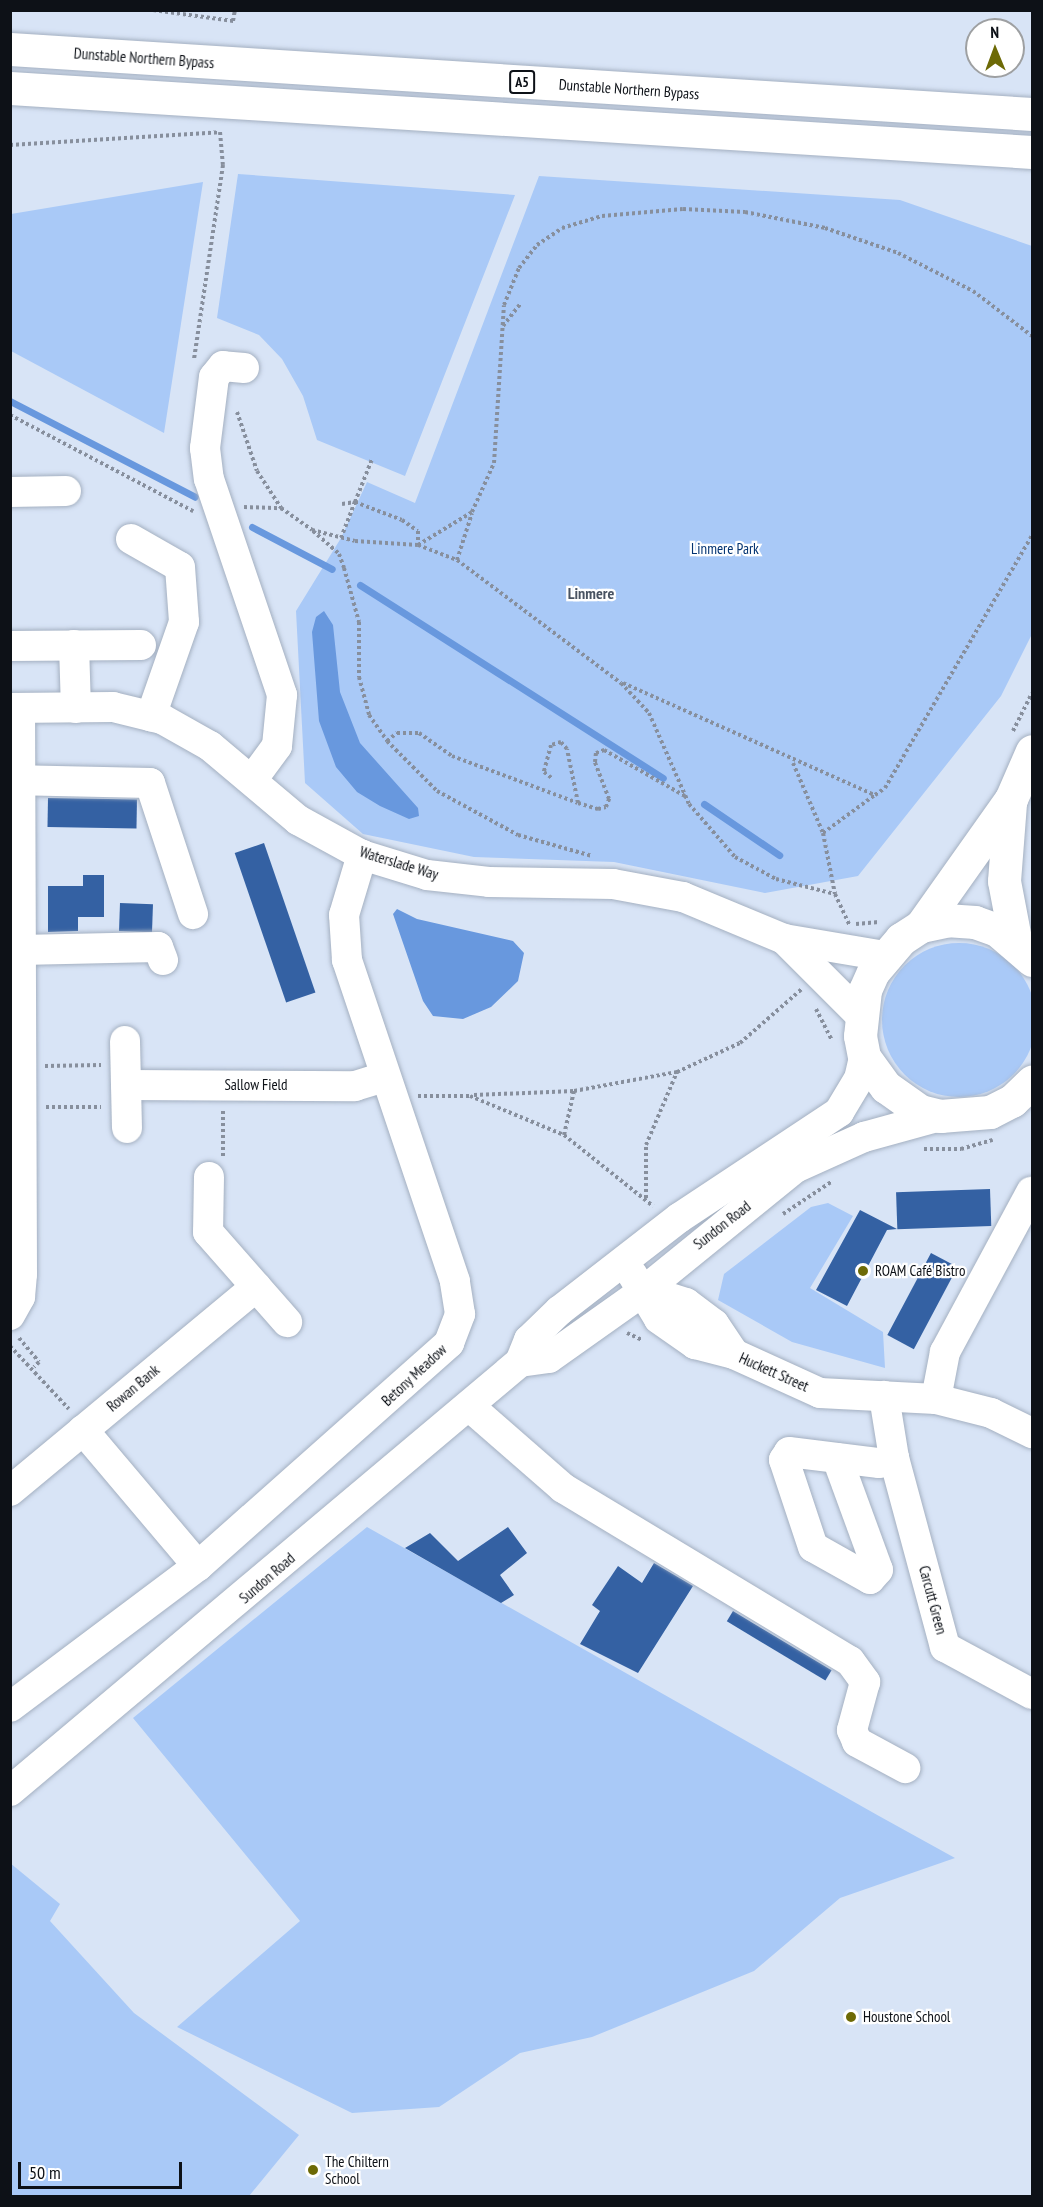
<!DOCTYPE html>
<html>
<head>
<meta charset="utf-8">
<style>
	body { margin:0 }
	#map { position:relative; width:1043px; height:2207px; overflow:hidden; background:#d8e4f6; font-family:"PT Sans Narrow",sans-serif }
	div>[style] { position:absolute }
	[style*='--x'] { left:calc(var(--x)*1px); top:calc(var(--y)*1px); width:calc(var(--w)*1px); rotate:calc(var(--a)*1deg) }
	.green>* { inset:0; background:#a9c9f7 }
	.round { border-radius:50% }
	.water>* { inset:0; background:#6898de }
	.stream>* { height:7px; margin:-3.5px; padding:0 3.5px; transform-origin:3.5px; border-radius:3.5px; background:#6898de }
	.building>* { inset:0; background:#3461a3; transform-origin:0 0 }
	.path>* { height:4px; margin-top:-2px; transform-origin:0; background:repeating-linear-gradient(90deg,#878f9d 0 3px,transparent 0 6px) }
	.roads { filter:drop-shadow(0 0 2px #a4b0c1) drop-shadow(0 0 2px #a4b0c1) }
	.minor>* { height:30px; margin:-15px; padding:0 15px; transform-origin:15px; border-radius:15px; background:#fff }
	.major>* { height:33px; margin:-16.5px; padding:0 16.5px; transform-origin:16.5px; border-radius:16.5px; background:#fff }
	.highway>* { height:33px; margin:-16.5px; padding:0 16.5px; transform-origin:16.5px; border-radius:16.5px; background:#fff }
	.dots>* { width:16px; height:16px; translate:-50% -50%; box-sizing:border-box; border:3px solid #fff; border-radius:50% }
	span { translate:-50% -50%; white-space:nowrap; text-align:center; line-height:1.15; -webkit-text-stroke:4.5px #fff; paint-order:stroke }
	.shield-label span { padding:2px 4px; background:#fff; border:2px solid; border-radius:4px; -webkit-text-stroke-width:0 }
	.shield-label { font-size:14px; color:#0d1117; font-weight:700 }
	.street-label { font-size:15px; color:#0d1117 }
	.park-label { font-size:15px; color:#033371 }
	.poi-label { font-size:15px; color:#0d1117 }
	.left { translate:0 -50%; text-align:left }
	.neighbourhood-label { font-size:16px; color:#495362; font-weight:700 }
	.frame { position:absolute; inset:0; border:12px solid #0d1117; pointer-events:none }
	.north { position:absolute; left:965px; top:18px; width:60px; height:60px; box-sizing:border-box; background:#fff; border:2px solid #9ea0a2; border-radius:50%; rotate:359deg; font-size:16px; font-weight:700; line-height:24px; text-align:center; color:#0d1117 }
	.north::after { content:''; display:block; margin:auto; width:21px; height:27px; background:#6d6a06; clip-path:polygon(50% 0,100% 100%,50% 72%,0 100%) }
	.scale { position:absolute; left:18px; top:2162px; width:164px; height:27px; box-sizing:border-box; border:3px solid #0d1117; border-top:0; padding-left:8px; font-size:18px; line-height:21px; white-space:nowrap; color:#0d1117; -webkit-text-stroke:4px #fff; paint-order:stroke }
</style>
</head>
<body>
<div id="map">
	<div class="green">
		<i style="clip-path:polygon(238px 174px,515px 195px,405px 476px,317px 440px,303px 396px,282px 359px,259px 335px,217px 318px)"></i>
		<i style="clip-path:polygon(539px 176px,900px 200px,1032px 246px,1032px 634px,1001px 696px,858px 876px,765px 893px,614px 862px,474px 857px,363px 834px,305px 783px,296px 611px,341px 538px,367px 482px,415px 503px)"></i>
		<i style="clip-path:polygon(203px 182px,164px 433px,11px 351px,11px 214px)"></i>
		<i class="round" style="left:882px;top:943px;width:154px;height:154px"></i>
		<i style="clip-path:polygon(828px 1203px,853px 1216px,810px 1288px,883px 1332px,885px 1368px,792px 1342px,718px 1300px,724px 1274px,811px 1207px)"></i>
		<i style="clip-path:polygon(367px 1527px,879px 1816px,955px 1858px,840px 1898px,754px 1971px,592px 2037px,520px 2053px,439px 2107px,352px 2113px,177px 2027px,300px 1921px,133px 1718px)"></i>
		<i style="clip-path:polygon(10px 1863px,60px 1904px,50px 1921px,134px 2013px,299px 2135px,249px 2196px,11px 2196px)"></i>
	</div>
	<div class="water">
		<i style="clip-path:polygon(324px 611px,333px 625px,340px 692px,360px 743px,418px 808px,419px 816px,409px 819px,380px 806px,357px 792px,336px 767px,319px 721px,312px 632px,316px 617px)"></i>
		<i style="clip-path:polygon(397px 909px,417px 919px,513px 941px,524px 953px,518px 981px,491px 1007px,463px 1019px,433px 1016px,423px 1001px,393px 914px)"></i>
	</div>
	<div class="stream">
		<i style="--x:10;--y:401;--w:208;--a:27.4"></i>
		<i style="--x:252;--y:527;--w:90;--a:27.7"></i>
		<i style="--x:360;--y:585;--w:359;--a:32.5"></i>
		<i style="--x:704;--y:804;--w:91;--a:34.2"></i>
	</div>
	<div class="building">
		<i style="left:48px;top:798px;width:89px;height:29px;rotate:1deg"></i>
		<i style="left:264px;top:843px;width:158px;height:31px;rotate:71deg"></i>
		<i style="clip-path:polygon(83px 875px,104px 875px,104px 917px,78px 917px,78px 931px,48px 932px,48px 886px,83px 886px)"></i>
		<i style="left:120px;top:903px;width:33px;height:28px;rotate:2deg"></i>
		<i style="left:990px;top:1189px;width:37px;height:94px;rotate:88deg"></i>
		<i style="clip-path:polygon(860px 1210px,897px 1229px,887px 1230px,847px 1306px,816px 1290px)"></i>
		<i style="left:931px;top:1253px;width:30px;height:93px;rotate:28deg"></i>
		<i style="clip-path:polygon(508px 1527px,527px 1553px,500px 1575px,514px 1595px,501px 1603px,405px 1548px,430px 1533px,458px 1561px)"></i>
		<i style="clip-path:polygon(654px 1563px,693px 1586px,638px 1673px,580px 1644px,600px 1611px,592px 1605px,618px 1566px,642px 1583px)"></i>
		<i style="left:733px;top:1611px;width:115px;height:12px;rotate:31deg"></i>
	</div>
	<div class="path">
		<i style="--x:153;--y:10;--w:81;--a:7.8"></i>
		<i style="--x:233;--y:21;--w:11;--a:-80"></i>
		<i style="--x:10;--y:145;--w:210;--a:-3.5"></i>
		<i style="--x:220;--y:132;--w:33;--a:85"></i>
		<i style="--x:223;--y:165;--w:197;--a:98.5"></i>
		<i style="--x:503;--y:326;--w:28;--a:-52"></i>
		<i style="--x:237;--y:412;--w:62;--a:71.3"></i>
		<i style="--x:257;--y:471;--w:44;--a:57"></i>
		<i style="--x:10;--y:415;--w:207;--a:27.7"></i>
		<i style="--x:342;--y:504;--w:13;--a:-9"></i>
		<i style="--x:355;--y:502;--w:46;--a:-68.4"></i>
		<i style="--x:244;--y:507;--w:37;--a:2"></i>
		<i style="--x:281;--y:508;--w:38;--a:35"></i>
		<i style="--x:312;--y:530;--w:44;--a:14.3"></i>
		<i style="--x:355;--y:541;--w:63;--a:3.6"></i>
		<i style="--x:418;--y:545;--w:42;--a:21"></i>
		<i style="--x:457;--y:560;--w:205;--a:36.9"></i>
		<i style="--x:621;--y:683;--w:41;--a:47"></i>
		<i style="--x:649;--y:713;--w:99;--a:66.3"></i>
		<i style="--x:689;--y:804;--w:70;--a:49"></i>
		<i style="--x:735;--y:857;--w:47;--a:28.2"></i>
		<i style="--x:776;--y:879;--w:61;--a:14.3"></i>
		<i style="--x:835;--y:894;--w:35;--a:65"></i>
		<i style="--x:313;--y:531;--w:35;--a:41"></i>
		<i style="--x:339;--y:554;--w:15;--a:70"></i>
		<i style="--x:344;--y:568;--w:56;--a:74.5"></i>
		<i style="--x:359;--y:622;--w:55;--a:90"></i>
		<i style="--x:359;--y:677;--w:39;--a:75"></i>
		<i style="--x:369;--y:715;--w:32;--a:55"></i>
		<i style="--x:387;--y:741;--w:71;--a:45"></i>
		<i style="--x:437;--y:791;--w:92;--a:28.5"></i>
		<i style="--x:518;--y:835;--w:77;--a:15.8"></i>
		<i style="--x:341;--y:538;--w:39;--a:-69"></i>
		<i style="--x:355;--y:502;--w:50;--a:21"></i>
		<i style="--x:402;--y:520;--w:19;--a:35"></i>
		<i style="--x:418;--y:531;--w:14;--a:90"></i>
		<i style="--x:418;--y:545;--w:63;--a:-31.4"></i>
		<i style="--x:472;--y:512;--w:54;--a:-65.8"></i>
		<i style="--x:494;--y:463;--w:158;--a:-86.4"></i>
		<i style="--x:504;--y:305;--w:40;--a:-68"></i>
		<i style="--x:519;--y:268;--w:29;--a:-52"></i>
		<i style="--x:537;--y:245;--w:30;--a:-34"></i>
		<i style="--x:562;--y:228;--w:42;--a:-16.7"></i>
		<i style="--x:602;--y:216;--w:81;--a:-4.9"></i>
		<i style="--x:683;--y:209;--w:62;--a:2.8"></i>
		<i style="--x:745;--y:212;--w:82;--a:11.3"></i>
		<i style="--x:825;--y:228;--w:77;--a:18.9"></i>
		<i style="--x:898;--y:253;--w:84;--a:26.9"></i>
		<i style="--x:973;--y:291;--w:74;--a:37.3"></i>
		<i style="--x:457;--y:560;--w:49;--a:-72.3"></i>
		<i style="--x:623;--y:683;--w:276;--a:24"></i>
		<i style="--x:875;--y:795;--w:12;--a:-35"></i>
		<i style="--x:885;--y:788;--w:293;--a:-59.8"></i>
		<i style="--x:1013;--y:731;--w:42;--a:-63.4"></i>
		<i style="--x:387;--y:741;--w:13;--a:-39"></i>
		<i style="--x:397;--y:733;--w:22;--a:0"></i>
		<i style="--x:419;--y:733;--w:40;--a:34.9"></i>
		<i style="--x:452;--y:756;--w:134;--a:20.5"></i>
		<i style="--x:578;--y:803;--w:55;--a:-101.5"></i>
		<i style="--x:567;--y:749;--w:9;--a:-131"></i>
		<i style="--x:561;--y:742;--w:10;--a:163"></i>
		<i style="--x:551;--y:745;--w:28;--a:105"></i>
		<i style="--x:544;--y:772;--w:11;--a:38"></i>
		<i style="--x:793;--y:763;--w:76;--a:66.8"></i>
		<i style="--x:823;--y:833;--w:62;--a:78.9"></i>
		<i style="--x:578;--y:803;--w:21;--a:17"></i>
		<i style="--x:598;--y:809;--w:8;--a:-14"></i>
		<i style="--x:606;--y:807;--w:9;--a:-69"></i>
		<i style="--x:609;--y:799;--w:40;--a:-111"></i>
		<i style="--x:595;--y:762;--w:9;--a:-84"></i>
		<i style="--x:596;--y:753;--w:9;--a:-21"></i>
		<i style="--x:604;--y:750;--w:93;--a:29.6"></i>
		<i style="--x:823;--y:833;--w:64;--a:-36.2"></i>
		<i style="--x:856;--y:924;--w:23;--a:-5"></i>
		<i style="--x:816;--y:1009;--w:35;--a:63"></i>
		<i style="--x:45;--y:1066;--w:56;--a:-1"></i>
		<i style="--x:474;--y:1095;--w:100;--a:-2.3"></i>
		<i style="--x:574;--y:1091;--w:105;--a:-10.5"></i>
		<i style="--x:418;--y:1096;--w:52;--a:0"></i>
		<i style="--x:470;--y:1096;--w:102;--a:22.5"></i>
		<i style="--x:564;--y:1135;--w:114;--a:38.6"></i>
		<i style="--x:46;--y:1107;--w:55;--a:0"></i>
		<i style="--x:564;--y:1135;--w:45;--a:-77.2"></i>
		<i style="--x:924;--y:1149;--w:37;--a:0"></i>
		<i style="--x:961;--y:1149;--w:33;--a:-16"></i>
		<i style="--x:223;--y:1156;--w:46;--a:-90"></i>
		<i style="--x:646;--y:1198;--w:53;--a:-90"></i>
		<i style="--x:646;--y:1145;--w:79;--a:-67"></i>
		<i style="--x:677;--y:1072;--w:69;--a:-24.7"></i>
		<i style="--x:740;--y:1043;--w:82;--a:-41.1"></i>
		<i style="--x:783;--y:1214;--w:58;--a:-33.7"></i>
		<i style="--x:627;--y:1333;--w:17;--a:25"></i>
		<i style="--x:19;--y:1338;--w:31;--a:50"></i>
		<i style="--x:39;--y:1362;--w:7;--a:135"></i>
		<i style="--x:10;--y:1346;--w:86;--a:46.9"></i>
	</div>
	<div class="roads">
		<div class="minor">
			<i style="--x:244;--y:368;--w:21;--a:-175"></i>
			<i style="--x:223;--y:366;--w:14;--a:129"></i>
			<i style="--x:214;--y:377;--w:72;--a:97.2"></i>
			<i style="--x:205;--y:448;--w:31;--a:83"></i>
			<i style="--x:209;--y:479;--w:228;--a:71.3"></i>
			<i style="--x:282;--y:695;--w:51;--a:95.6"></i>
			<i style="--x:277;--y:746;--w:42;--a:126.3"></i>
			<i style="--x:10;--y:492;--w:56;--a:-1"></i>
			<i style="--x:131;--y:539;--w:56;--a:29.7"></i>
			<i style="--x:180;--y:567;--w:55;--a:85.8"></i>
			<i style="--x:184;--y:622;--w:100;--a:109.3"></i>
			<i style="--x:74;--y:645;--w:63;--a:88.2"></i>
			<i style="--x:10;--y:646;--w:131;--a:-0.4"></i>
			<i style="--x:10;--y:708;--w:103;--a:-0.6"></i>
			<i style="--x:113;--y:707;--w:50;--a:13.8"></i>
			<i style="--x:162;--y:719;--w:55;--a:29.4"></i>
			<i style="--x:210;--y:746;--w:115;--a:40.1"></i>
			<i style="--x:298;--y:820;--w:73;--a:28.7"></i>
			<i style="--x:362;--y:855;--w:68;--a:17.1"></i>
			<i style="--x:427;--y:875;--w:62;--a:6.4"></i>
			<i style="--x:489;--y:882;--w:124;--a:0.9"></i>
			<i style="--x:613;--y:884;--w:71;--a:10.5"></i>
			<i style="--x:683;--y:897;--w:109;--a:22.6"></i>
			<i style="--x:784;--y:939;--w:102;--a:9.6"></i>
			<i style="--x:10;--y:780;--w:140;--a:1.2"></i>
			<i style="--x:150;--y:783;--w:138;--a:71.8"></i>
			<i style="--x:784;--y:939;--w:109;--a:45"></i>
			<i style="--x:20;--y:950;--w:138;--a:-1.2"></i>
			<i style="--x:158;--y:947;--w:14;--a:69"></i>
			<i style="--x:125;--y:1041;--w:87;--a:88.7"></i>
			<i style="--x:126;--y:1085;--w:229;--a:0.3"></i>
			<i style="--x:355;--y:1086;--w:31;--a:-17"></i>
			<i style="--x:209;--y:1177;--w:55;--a:91"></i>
			<i style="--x:208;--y:1232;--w:120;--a:48.7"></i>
			<i style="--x:632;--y:1274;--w:52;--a:59"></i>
			<i style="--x:659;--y:1319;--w:44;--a:34.8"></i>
			<i style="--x:695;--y:1344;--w:40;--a:14.4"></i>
			<i style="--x:734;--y:1354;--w:94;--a:24.4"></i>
			<i style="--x:820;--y:1393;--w:116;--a:3"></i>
			<i style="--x:936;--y:1399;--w:57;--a:14.3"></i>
			<i style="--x:991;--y:1413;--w:46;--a:26"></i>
			<i style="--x:645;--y:1290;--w:43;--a:17.6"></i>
			<i style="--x:686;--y:1303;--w:35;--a:37"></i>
			<i style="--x:714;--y:1324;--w:36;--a:56"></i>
			<i style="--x:10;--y:1315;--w:21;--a:-61"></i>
			<i style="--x:20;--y:1297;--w:23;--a:-85"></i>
			<i style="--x:22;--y:1274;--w:566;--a:-90.2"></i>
			<i style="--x:520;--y:1362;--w:29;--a:-8"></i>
			<i style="--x:549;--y:1358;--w:118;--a:-35.3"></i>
			<i style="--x:645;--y:1290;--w:193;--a:-39.1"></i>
			<i style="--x:795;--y:1168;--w:76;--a:-24.2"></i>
			<i style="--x:864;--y:1137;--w:79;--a:-15.4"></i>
			<i style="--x:936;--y:1399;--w:48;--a:-79.2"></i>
			<i style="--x:945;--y:1352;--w:182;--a:-61.7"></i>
			<i style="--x:469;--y:1406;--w:125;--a:41.1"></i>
			<i style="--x:563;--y:1488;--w:335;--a:31.1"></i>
			<i style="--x:850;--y:1661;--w:26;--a:54"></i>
			<i style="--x:865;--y:1682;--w:50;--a:105.2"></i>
			<i style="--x:852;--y:1730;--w:13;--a:67"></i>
			<i style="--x:857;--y:1742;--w:55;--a:28.4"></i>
			<i style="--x:83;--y:1430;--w:178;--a:49.8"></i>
			<i style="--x:837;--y:1458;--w:119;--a:69.9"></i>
			<i style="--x:878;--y:1570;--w:12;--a:132"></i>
			<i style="--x:870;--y:1579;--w:65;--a:-150.7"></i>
			<i style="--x:813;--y:1547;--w:92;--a:-108.4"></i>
			<i style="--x:784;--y:1460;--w:9;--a:-58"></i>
			<i style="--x:789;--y:1452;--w:91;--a:7"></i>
			<i style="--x:879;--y:1463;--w:16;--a:-18"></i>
			<i style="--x:894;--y:1458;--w:63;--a:-99.2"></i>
			<i style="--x:894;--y:1458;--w:196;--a:74.9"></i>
			<i style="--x:945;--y:1647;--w:99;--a:28.4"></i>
			<i style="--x:10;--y:1491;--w:320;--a:-39.7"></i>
			<i style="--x:10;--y:1707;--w:235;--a:-36.9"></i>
			<i style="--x:198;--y:1566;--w:336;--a:-41.6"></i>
			<i style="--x:449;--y:1343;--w:31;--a:-69"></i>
			<i style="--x:460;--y:1314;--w:33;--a:-99"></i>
			<i style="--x:455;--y:1281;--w:339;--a:-108.6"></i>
			<i style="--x:347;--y:960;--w:45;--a:-93.8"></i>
			<i style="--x:344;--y:915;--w:63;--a:-73.3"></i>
			<i style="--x:10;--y:1791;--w:666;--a:-40.07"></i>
			<i style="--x:520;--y:1362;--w:24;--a:-68"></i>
			<i style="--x:529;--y:1340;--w:42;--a:-44"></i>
			<i style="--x:559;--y:1311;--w:152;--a:-37.8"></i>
			<i style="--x:679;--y:1218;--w:192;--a:-33.5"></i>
			<i style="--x:839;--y:1112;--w:39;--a:-59"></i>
			<i style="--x:859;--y:1079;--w:23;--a:-77"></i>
		</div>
		<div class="major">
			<i style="--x:1010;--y:803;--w:78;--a:94.4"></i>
			<i style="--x:1004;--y:881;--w:64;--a:79.2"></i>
			<i style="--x:921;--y:926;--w:156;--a:-54.7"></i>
			<i style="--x:1011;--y:799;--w:52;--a:-66.4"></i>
			<i style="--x:1032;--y:960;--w:46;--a:-139.4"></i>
			<i style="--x:997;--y:930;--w:23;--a:-160"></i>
			<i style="--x:975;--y:922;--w:26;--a:-176"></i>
			<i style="--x:949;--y:920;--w:29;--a:168"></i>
			<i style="--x:921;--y:926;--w:24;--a:147"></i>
			<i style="--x:901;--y:939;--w:43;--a:130.3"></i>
			<i style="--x:873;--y:972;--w:20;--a:114"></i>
			<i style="--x:865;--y:990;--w:46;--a:96.2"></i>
			<i style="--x:860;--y:1036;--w:21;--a:79"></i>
			<i style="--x:864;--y:1057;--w:37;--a:54"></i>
			<i style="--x:886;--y:1087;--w:42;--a:35.2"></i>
			<i style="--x:920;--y:1111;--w:21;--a:14"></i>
			<i style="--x:940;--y:1116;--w:50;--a:-4.6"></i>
			<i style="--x:990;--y:1112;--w:25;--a:-27"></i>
			<i style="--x:1012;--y:1101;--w:28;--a:-44"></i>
		</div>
		<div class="highway">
			<i style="--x:10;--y:49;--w:1024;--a:3.64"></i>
			<i style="--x:10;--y:88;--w:1024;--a:3.58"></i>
		</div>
	</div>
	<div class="dots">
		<i style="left:863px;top:1271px;background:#6d6a06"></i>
		<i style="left:851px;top:2017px;background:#6d6a06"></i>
		<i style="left:313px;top:2170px;background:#6d6a06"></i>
	</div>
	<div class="shield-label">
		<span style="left:522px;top:82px">A5</span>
	</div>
	<div class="street-label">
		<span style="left:144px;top:58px;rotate:4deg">Dunstable Northern Bypass</span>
		<span style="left:629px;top:89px;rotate:4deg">Dunstable Northern Bypass</span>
		<span style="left:399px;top:863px;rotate:17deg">Waterslade Way</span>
		<span style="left:256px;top:1085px">Sallow Field</span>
		<span style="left:722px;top:1225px;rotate:-38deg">Sundon Road</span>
		<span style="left:774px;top:1372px;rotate:24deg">Huckett Street</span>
		<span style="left:414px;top:1375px;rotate:-43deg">Betony Meadow</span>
		<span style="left:133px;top:1388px;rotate:-40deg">Rowan Bank</span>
		<span style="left:267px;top:1578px;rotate:-41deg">Sundon Road</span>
		<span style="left:933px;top:1600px;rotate:75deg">Carcutt Green</span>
	</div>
	<div class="park-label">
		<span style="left:725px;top:549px">Linmere Park</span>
	</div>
	<div class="poi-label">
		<span class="left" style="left:875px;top:1271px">ROAM Café Bistro</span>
		<span class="left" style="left:863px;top:2017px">Houstone School</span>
		<span class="left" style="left:325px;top:2170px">The Chiltern<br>School</span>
	</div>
	<div class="neighbourhood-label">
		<span style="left:591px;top:593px">Linmere</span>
	</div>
	<div class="frame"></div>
	<div class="north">N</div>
	<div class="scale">50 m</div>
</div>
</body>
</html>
